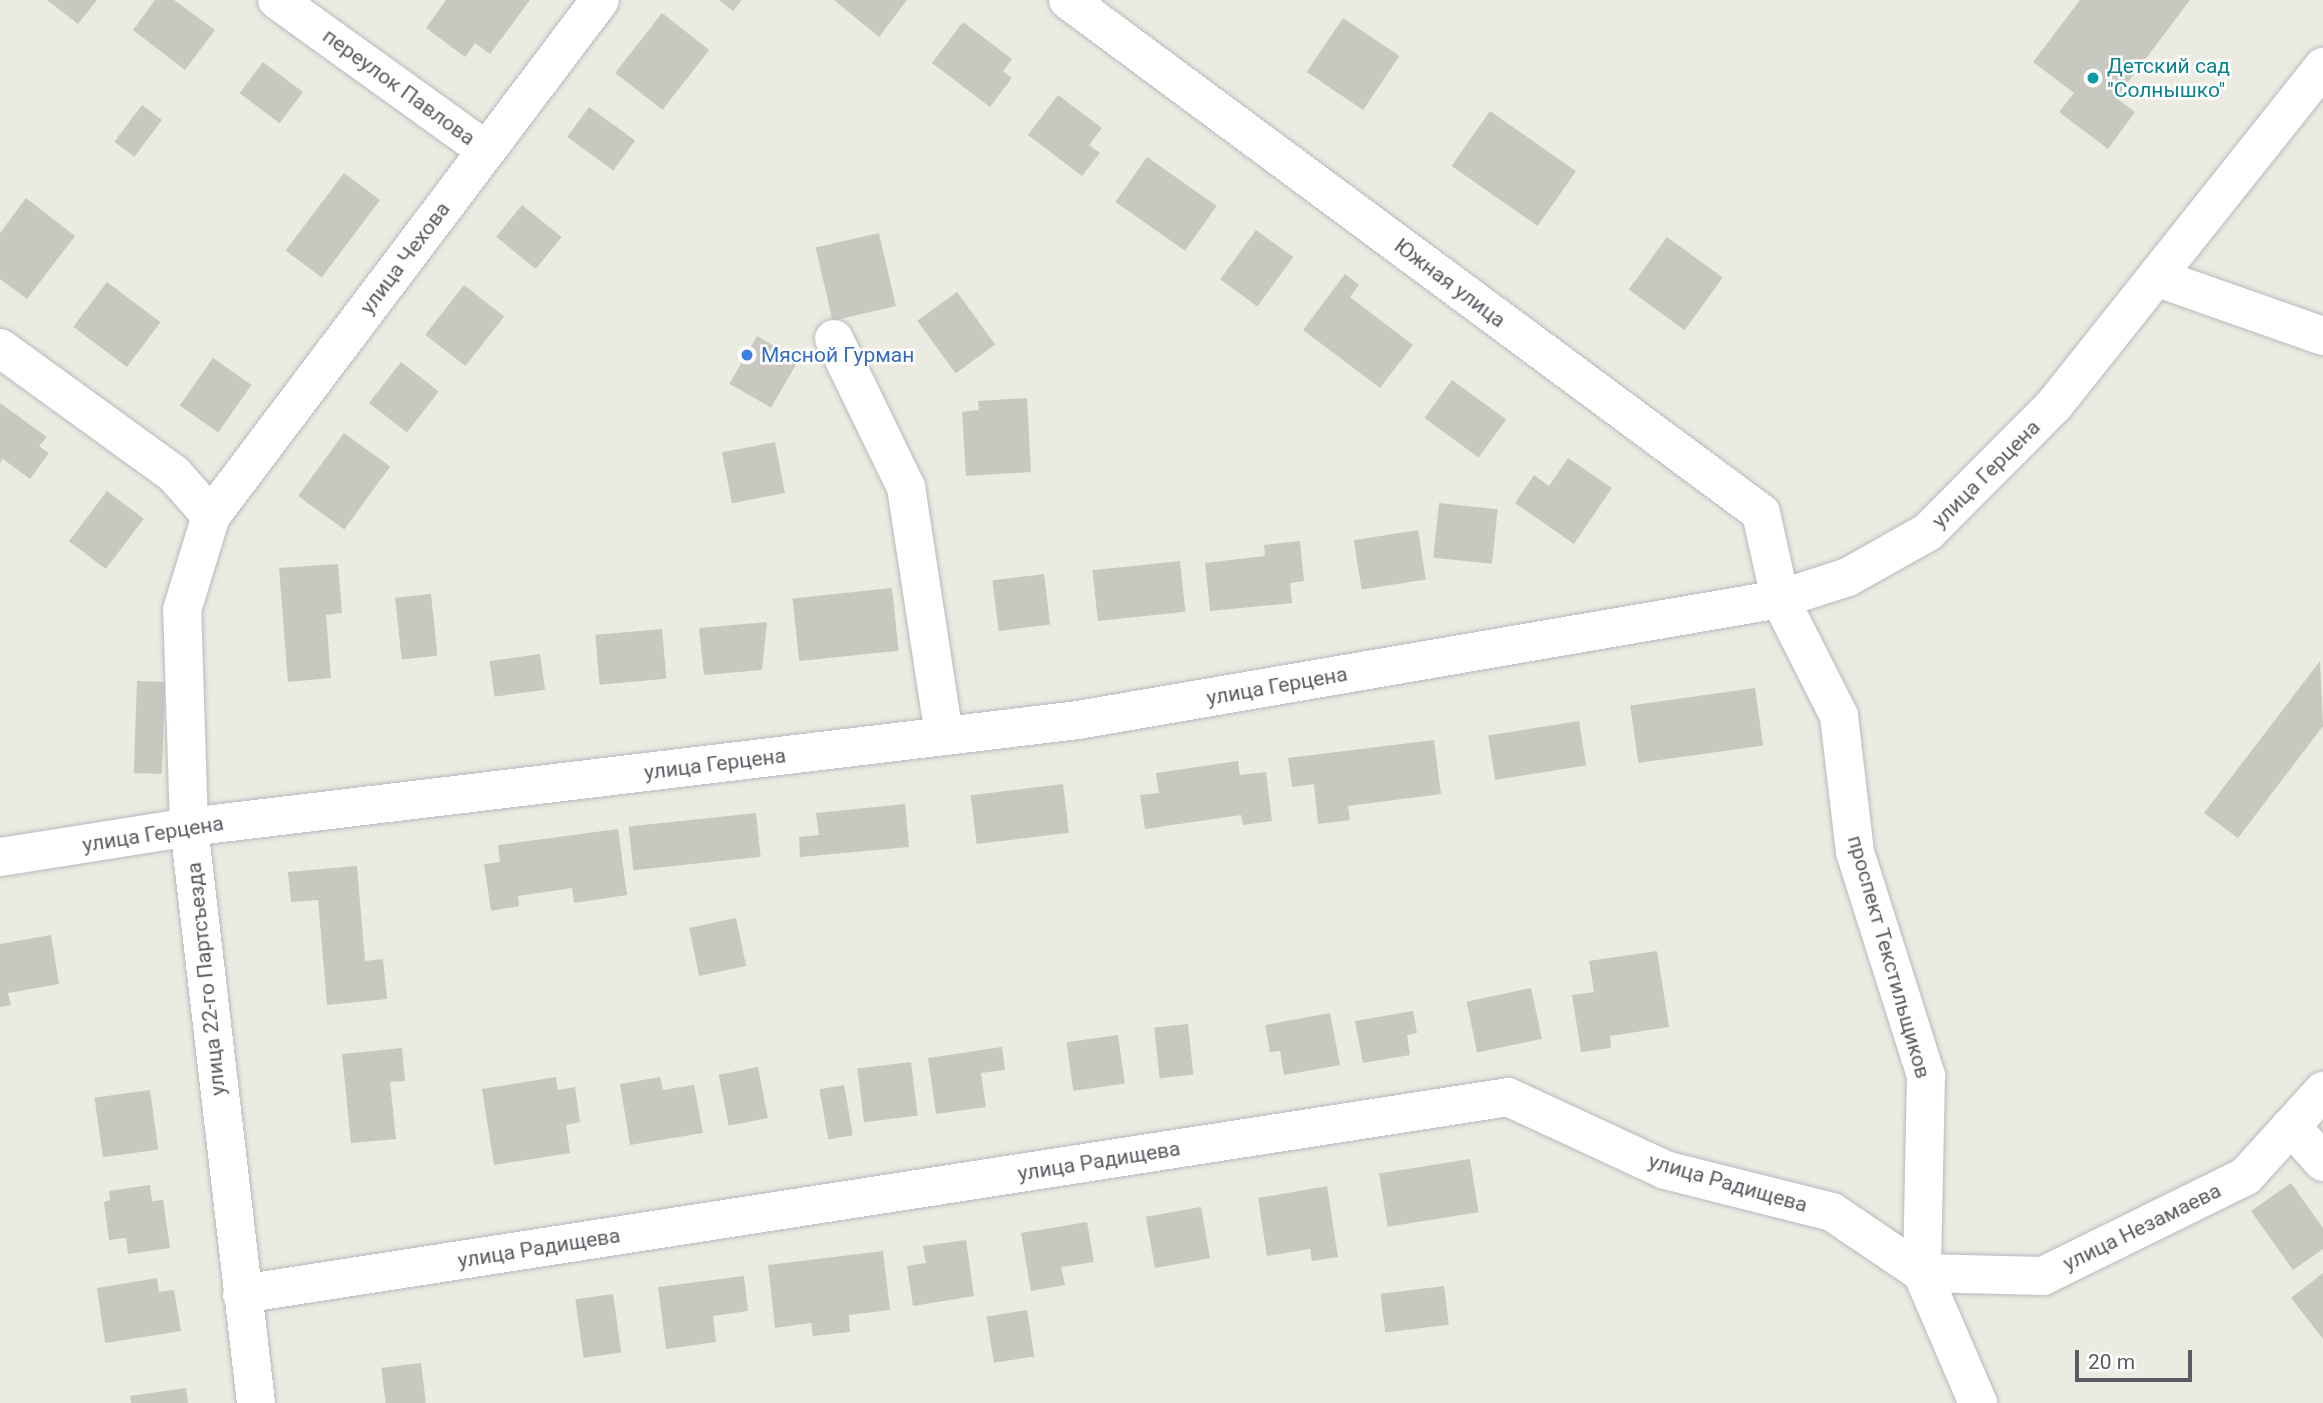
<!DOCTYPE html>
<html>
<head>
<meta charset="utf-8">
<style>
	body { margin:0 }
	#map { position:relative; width:2323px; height:1403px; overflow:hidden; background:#ecebe1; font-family:Roboto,sans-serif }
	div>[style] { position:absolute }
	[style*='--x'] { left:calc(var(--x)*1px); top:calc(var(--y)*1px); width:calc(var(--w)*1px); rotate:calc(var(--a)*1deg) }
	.building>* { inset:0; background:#c8c8c0; transform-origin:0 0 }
	.roads { filter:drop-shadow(0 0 2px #b8b9bf) drop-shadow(0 0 2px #b8b9bf) }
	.minor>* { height:38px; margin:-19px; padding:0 19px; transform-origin:19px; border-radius:19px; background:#fff }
	.dots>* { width:19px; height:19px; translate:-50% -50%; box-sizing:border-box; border:4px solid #fff; border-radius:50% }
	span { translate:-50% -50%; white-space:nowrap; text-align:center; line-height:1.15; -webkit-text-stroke:5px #fff; paint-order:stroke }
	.culture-label { font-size:21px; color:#0d838f }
	.left { translate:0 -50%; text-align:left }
	.street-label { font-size:21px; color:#595b61 }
	.shop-label { font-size:21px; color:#366cbe }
	.scale { position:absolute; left:2075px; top:1350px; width:117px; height:32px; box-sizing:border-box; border:4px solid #595b61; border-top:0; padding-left:9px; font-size:21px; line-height:24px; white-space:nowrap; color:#595b61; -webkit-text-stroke:5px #fff; paint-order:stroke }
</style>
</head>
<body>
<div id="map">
	<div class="building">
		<i style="clip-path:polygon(47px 0,97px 0,78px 24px)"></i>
		<i style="clip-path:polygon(155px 0,174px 0,215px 30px,185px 70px,133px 30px)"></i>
		<i style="clip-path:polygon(446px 0,530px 0,490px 54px,475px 43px,465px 57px,426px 28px)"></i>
		<i style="clip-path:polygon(719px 0,742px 0,733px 11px)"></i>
		<i style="clip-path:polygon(834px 0,907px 0,879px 37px)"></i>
		<i style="clip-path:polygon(2080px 0,2190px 0,2116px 98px,2135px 112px,2108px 149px,2059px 112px,2074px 93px,2033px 62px)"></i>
		<i style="left:662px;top:13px;width:60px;height:76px;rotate:38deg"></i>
		<i style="left:1343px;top:18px;width:68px;height:65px;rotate:34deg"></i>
		<i style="clip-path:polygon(963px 22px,1012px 59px,1003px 71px,1012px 78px,990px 107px,932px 63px)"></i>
		<i style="left:263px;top:62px;width:50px;height:39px;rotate:37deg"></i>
		<i style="clip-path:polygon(1058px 95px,1102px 128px,1089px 145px,1100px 153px,1082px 176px,1028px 135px)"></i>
		<i style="left:142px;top:105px;width:25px;height:46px;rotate:37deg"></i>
		<i style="left:589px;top:107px;width:57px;height:37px;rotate:36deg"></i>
		<i style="left:1490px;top:111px;width:105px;height:67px;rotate:35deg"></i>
		<i style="left:1147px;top:157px;width:85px;height:55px;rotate:35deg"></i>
		<i style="left:344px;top:173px;width:45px;height:97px;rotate:37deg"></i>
		<i style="clip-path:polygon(26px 198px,75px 236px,27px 299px,0 279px,0 233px)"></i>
		<i style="left:522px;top:205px;width:51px;height:41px;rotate:39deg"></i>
		<i style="left:1256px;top:230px;width:46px;height:61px;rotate:36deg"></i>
		<i style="left:879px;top:233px;width:75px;height:65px;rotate:77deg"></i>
		<i style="left:1667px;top:237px;width:69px;height:65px;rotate:36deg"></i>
		<i style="clip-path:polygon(1345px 274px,1359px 285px,1350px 297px,1413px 345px,1380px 388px,1303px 330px)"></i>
		<i style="left:107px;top:282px;width:67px;height:56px;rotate:37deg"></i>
		<i style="left:464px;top:285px;width:51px;height:63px;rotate:38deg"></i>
		<i style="left:957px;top:292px;width:65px;height:49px;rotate:54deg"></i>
		<i style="left:757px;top:336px;width:48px;height:55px;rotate:30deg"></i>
		<i style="left:213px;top:358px;width:47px;height:58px;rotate:35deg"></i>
		<i style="left:401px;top:362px;width:48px;height:52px;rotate:38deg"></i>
		<i style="left:1452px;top:380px;width:67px;height:47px;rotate:36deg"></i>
		<i style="clip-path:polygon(1027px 398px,1031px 472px,966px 476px,962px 412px,979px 410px,978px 401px)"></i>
		<i style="clip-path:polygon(0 403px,47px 437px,39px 446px,49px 453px,30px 479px,3px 459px,0 463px)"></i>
		<i style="left:344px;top:433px;width:57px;height:78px;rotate:36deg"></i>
		<i style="left:775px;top:442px;width:52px;height:54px;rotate:79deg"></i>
		<i style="clip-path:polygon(1568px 458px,1612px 488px,1574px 544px,1515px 503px,1534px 475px,1549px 486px)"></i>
		<i style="left:107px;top:491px;width:46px;height:63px;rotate:37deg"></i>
		<i style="left:1439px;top:503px;width:59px;height:55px;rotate:6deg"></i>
		<i style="left:1418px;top:530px;width:50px;height:65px;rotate:81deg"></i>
		<i style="clip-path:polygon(1300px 541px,1304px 581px,1290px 583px,1292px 603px,1210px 611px,1205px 563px,1265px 556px,1264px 545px)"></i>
		<i style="left:1180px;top:561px;width:51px;height:88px;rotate:84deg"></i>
		<i style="clip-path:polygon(338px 564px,342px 613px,326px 615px,331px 678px,288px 682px,279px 568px)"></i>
		<i style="left:1044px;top:574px;width:51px;height:52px;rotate:83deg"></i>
		<i style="left:892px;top:588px;width:63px;height:100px;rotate:84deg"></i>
		<i style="left:431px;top:594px;width:62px;height:36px;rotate:84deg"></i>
		<i style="clip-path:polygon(767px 622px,762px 670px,704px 675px,699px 628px)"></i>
		<i style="left:662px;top:629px;width:50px;height:67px;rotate:85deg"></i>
		<i style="left:540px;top:654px;width:36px;height:51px;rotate:82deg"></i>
		<i style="clip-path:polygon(2320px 661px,2323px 726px,2238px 838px,2204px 813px)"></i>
		<i style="left:137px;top:681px;width:28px;height:92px;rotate:2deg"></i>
		<i style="left:1755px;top:688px;width:58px;height:126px;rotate:82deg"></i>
		<i style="left:1579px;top:721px;width:45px;height:92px;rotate:81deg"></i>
		<i style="clip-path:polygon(1434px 740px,1441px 794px,1348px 806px,1350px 820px,1318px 824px,1314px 784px,1292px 787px,1288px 758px)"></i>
		<i style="clip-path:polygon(1238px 761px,1240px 775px,1266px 772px,1272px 821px,1243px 825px,1241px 815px,1145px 829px,1140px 795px,1159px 793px,1156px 773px)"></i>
		<i style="left:1063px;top:784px;width:49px;height:93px;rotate:83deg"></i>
		<i style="clip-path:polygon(905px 804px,909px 847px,800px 857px,799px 837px,819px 835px,816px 813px)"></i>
		<i style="left:756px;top:813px;width:44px;height:128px;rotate:84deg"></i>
		<i style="clip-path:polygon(618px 829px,627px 895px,574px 903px,572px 888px,518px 896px,519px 906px,491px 911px,484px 864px,500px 862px,498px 845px)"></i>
		<i style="clip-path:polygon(357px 866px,365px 961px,383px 959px,387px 999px,327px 1005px,318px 900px,291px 902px,288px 872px)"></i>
		<i style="left:736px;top:918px;width:49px;height:48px;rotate:78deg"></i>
		<i style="clip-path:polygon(51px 935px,59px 984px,8px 993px,11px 1005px,0 1007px,0 944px)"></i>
		<i style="clip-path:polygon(1657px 951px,1669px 1027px,1610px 1036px,1611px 1048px,1581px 1052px,1572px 995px,1594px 992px,1589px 961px)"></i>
		<i style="left:1531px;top:988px;width:52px;height:66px;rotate:78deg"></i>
		<i style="clip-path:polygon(1413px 1011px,1417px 1033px,1407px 1035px,1410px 1055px,1363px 1063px,1355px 1021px)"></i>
		<i style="clip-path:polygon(1330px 1013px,1340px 1065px,1284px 1075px,1280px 1051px,1270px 1052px,1265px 1025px)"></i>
		<i style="left:1188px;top:1024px;width:51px;height:34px;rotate:84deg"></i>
		<i style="left:1118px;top:1035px;width:49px;height:52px;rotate:82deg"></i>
		<i style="clip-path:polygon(1002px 1047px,1005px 1070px,981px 1073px,986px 1107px,936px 1114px,928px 1058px)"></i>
		<i style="clip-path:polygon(402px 1048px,405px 1081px,390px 1082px,396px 1139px,351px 1143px,342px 1054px)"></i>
		<i style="left:911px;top:1062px;width:54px;height:54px;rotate:83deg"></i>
		<i style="left:758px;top:1067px;width:52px;height:40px;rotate:79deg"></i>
		<i style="clip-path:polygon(556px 1077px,558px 1090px,575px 1087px,580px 1122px,566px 1125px,570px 1153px,494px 1165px,482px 1089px)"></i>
		<i style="clip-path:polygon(660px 1077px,663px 1090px,694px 1085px,703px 1133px,630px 1145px,620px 1084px)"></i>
		<i style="left:844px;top:1085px;width:51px;height:25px;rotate:80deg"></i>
		<i style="left:150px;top:1090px;width:60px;height:56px;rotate:82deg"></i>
		<i style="left:1470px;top:1159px;width:54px;height:92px;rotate:81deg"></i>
		<i style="clip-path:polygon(2291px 1183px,2323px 1228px,2323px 1249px,2293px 1270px,2251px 1211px)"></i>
		<i style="clip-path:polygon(150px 1185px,152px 1201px,163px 1200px,170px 1248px,128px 1254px,126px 1238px,109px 1240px,104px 1202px,110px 1200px,109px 1191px)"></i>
		<i style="clip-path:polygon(1327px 1186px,1338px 1257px,1312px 1261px,1310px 1249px,1267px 1256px,1258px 1198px)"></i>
		<i style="left:1201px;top:1207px;width:52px;height:56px;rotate:80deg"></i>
		<i style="clip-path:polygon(1087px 1222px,1094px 1262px,1061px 1267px,1065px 1285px,1031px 1291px,1021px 1233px)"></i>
		<i style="clip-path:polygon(966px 1240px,974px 1296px,913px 1306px,907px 1266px,926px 1263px,923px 1246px)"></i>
		<i style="clip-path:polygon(883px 1251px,890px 1310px,849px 1315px,850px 1332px,813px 1336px,811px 1323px,775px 1328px,768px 1265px)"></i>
		<i style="clip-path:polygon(2323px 1273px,2323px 1339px,2291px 1298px)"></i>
		<i style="clip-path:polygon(744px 1276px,748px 1311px,713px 1316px,716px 1342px,666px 1349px,658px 1287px)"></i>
		<i style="clip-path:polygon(157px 1278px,159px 1292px,174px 1290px,181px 1331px,105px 1343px,97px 1288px)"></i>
		<i style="left:1444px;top:1286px;width:39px;height:64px;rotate:83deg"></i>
		<i style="left:613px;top:1294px;width:59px;height:38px;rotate:82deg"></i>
		<i style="left:1027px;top:1310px;width:47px;height:41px;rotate:81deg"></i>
		<i style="left:421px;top:1363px;width:40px;height:40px;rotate:83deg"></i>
		<i style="clip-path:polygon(186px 1388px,188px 1403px,131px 1403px,130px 1396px)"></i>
	</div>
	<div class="roads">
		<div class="minor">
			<i style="--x:277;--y:0;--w:257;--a:35.7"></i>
			<i style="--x:1068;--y:0;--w:862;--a:36.51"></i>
			<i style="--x:1761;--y:513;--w:88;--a:77.5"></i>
			<i style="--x:1780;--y:599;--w:131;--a:63.2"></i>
			<i style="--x:1839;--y:716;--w:137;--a:83.3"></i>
			<i style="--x:1855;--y:852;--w:235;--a:72.4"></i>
			<i style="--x:1926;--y:1076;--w:197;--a:91.2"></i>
			<i style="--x:1922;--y:1273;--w:142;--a:66.7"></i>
			<i style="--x:2158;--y:278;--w:175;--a:19.4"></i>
			<i style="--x:834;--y:339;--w:165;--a:64.1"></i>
			<i style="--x:906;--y:487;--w:252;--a:81.3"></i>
			<i style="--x:0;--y:348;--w:215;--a:35.9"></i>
			<i style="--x:174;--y:474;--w:56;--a:48.6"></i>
			<i style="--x:0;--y:857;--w:191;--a:-9"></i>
			<i style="--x:189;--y:827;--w:895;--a:-6.86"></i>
			<i style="--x:1078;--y:720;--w:712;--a:-9.78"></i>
			<i style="--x:1780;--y:599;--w:71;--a:-17.9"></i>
			<i style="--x:1848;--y:577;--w:92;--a:-29.4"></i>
			<i style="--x:1928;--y:532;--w:180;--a:-45.2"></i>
			<i style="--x:2055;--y:404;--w:431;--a:-51.5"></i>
			<i style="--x:2291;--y:1126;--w:48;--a:48.4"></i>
			<i style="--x:242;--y:1294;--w:1281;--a:-8.84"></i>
			<i style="--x:1508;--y:1097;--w:173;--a:24.9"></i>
			<i style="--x:1665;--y:1170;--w:172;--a:14.1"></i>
			<i style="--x:1832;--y:1212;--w:109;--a:34.1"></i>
			<i style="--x:1922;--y:1273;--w:121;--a:1.4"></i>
			<i style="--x:2043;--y:1276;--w:226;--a:-26.2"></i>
			<i style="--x:2246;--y:1176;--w:115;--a:-47.8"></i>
			<i style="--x:256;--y:1403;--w:580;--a:-96.63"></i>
			<i style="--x:189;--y:827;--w:217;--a:-91.8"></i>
			<i style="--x:182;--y:610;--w:98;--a:-72.9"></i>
			<i style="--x:211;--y:516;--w:646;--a:-52.99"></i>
		</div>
	</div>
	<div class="dots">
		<i style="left:2093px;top:78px;background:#0f9aa8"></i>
		<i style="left:747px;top:355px;background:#3f7fe0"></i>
	</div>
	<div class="culture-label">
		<span class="left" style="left:2107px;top:78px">Детский сад<br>"Солнышко"</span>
	</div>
	<div class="street-label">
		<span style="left:399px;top:87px;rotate:36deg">переулок Павлова</span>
		<span style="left:405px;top:258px;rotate:-53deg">улица Чехова</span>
		<span style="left:1450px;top:283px;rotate:37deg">Южная улица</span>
		<span style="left:1986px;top:474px;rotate:-45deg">улица Герцена</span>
		<span style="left:1277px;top:686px;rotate:-10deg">улица Герцена</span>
		<span style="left:715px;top:764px;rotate:-7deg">улица Герцена</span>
		<span style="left:153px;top:834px;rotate:-9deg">улица Герцена</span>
		<span style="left:1889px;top:957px;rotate:74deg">проспект Текстильщиков</span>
		<span style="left:206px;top:979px;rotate:-96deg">улица 22-го Партсъезда</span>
		<span style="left:1099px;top:1161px;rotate:-9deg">улица Радищева</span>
		<span style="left:1728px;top:1183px;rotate:16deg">улица Радищева</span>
		<span style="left:2142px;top:1227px;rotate:-26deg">улица Незамаева</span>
		<span style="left:539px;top:1248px;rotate:-9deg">улица Радищева</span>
	</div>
	<div class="shop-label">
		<span class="left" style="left:761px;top:355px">Мясной Гурман</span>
	</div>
	<div class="scale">20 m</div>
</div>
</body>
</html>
